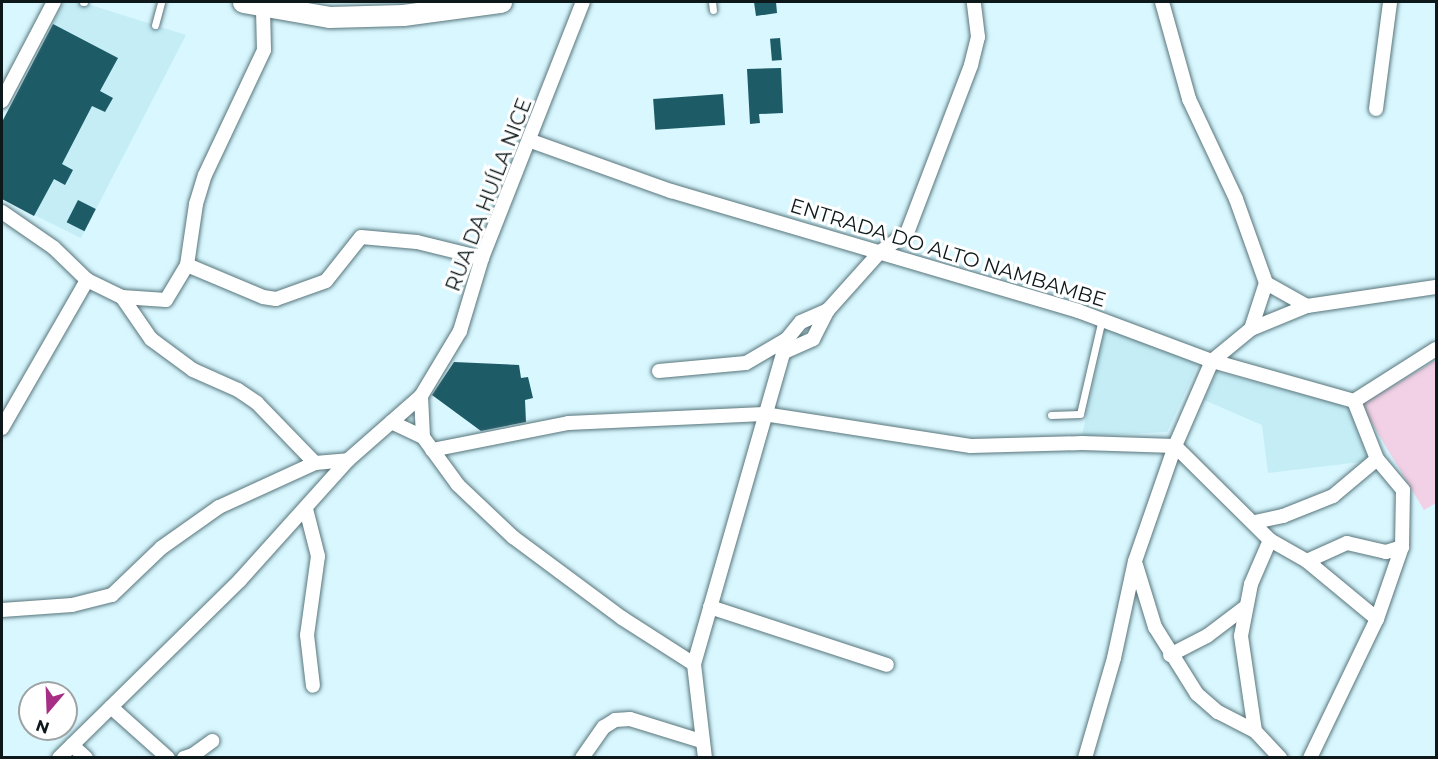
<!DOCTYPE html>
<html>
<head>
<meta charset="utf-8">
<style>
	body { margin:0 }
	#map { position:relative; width:1438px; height:759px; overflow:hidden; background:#d8f7ff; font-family:Montserrat,sans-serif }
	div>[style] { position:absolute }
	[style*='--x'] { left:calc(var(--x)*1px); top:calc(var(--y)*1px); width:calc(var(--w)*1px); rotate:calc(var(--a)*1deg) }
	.built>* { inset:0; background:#c4edf6 }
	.green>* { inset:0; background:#f2d0e5 }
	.building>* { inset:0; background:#1d5b67; transform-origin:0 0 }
	.roads { filter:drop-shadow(0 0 2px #58757b) drop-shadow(0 0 2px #58757b) }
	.lane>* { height:7px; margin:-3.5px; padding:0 3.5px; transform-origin:3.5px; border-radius:3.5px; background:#fff }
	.street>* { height:14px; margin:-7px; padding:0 7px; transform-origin:7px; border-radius:7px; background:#fff }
	.primary>* { height:21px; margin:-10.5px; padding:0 10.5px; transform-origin:10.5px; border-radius:10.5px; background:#fff }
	span { translate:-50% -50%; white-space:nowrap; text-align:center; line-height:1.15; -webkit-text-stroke:6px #fff; paint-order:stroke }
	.street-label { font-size:20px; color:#0c181a }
	.frame { position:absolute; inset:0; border:3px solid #0c181a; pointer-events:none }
	.north { position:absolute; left:18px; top:681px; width:60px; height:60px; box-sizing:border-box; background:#fff; border:2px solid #9ea3a3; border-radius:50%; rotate:199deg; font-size:16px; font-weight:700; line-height:24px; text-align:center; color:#0c181a }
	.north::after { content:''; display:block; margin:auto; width:21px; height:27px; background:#a62f85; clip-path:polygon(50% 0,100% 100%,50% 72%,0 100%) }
</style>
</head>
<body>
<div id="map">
	<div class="built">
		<i style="clip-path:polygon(64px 2px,81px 2px,186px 35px,81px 238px,2px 199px,2px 122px)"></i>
		<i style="clip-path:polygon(1105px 328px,1198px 364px,1167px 432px,1082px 436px)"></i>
		<i style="clip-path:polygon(1217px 372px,1349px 407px,1369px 461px,1268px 473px,1262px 425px,1204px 400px)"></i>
	</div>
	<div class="green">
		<i style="clip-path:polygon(1436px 360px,1436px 503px,1424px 510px,1361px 405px)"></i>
	</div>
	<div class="building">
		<i style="clip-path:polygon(754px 2px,776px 2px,777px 13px,756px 16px)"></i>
		<i style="clip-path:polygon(53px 24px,118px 58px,100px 91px,113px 98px,105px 112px,92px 106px,62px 164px,73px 170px,65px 185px,54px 179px,34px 216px,2px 199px,2px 122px)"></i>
		<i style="left:780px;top:38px;width:22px;height:10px;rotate:85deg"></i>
		<i style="clip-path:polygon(781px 68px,783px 113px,759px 114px,760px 123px,750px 124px,747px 69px)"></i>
		<i style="left:723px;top:94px;width:31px;height:70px;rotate:86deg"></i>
		<i style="left:78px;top:200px;width:20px;height:25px;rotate:27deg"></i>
		<i style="clip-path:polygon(454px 362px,519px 365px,521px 378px,528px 377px,533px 398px,525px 400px,526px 422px,481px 431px,432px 395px)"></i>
	</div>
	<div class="roads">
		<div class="lane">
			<i style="--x:83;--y:2;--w:1;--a:0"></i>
			<i style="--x:712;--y:2;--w:8;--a:83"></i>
			<i style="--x:155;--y:25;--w:24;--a:-75"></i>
			<i style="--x:1051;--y:415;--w:29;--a:-2"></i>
			<i style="--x:1080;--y:414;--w:98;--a:-77"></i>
		</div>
		<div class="street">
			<i style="--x:1162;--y:2;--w:101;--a:74.4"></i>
			<i style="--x:1189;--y:99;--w:110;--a:64.8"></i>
			<i style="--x:1236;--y:199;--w:89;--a:70.3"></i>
			<i style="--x:1266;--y:283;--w:48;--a:108.1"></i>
			<i style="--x:2;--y:101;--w:112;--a:-62.3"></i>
			<i style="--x:1376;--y:109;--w:108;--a:-82.5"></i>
			<i style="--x:531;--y:141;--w:149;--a:19.7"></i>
			<i style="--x:671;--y:191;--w:424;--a:16.4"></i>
			<i style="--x:1078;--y:311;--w:143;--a:20.5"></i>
			<i style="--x:1212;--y:361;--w:148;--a:15.7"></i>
			<i style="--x:2;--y:212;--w:63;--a:34.7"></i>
			<i style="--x:54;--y:248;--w:46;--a:44.1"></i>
			<i style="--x:87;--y:280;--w:39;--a:26"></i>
			<i style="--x:122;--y:297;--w:44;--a:3.9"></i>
			<i style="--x:166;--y:300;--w:41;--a:-59"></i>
			<i style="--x:187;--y:265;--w:62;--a:-81.6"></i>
			<i style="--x:196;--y:204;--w:30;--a:-73"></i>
			<i style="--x:205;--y:175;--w:138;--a:-64.7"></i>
			<i style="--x:264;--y:50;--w:42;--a:-91.4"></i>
			<i style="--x:187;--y:265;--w:82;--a:22.8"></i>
			<i style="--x:263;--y:297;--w:13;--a:9"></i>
			<i style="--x:276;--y:299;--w:53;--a:-19.8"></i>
			<i style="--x:326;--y:281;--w:56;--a:-51.5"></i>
			<i style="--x:361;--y:237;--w:56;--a:5.1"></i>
			<i style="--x:417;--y:242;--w:67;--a:13.8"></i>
			<i style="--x:1266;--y:283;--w:47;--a:29.3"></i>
			<i style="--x:122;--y:297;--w:51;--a:55.4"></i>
			<i style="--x:151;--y:339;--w:52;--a:36.4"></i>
			<i style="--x:193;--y:370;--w:49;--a:24"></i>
			<i style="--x:238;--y:390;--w:23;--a:34"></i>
			<i style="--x:257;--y:403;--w:83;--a:46"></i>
			<i style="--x:784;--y:352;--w:32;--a:-24"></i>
			<i style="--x:813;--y:339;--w:33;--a:-63"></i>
			<i style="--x:659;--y:371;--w:87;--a:-5.3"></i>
			<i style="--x:746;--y:363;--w:48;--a:-30.3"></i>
			<i style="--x:421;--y:396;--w:41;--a:87.2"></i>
			<i style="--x:423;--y:437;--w:59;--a:53.9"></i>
			<i style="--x:458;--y:485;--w:76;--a:43.4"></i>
			<i style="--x:513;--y:537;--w:136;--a:36.6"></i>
			<i style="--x:622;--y:618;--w:85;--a:32.6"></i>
			<i style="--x:391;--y:422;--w:35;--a:25"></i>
			<i style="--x:2;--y:428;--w:171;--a:-60.1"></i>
			<i style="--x:432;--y:450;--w:139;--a:-11.2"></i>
			<i style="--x:568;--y:423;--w:196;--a:-2.6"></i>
			<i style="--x:764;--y:414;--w:209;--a:8.8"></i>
			<i style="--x:971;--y:446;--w:111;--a:-1.5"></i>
			<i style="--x:1082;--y:443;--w:93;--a:1.8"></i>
			<i style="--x:1175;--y:446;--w:134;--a:44.7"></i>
			<i style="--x:1270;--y:540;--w:43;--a:29.6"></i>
			<i style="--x:1307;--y:561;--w:91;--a:39.6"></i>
			<i style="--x:306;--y:509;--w:49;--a:75.7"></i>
			<i style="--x:318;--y:556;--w:80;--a:97.9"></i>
			<i style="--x:307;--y:635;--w:51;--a:83.3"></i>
			<i style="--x:1255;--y:522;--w:29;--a:-12"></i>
			<i style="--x:1283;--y:516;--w:54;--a:-21.8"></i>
			<i style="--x:1333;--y:496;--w:57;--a:-40.1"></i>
			<i style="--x:1307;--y:561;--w:44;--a:-24.2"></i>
			<i style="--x:1347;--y:543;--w:40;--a:13"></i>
			<i style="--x:1386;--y:552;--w:17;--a:-17"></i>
			<i style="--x:1136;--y:565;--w:65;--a:73"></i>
			<i style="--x:1155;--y:627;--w:79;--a:57.9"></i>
			<i style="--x:1197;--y:694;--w:28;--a:41"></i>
			<i style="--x:1218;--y:712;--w:42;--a:27.2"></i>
			<i style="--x:1255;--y:731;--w:37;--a:47"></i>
			<i style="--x:710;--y:607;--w:186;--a:18.1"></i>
			<i style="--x:2;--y:610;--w:70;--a:-4.1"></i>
			<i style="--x:72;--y:605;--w:41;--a:-14"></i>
			<i style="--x:112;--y:595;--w:68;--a:-43.8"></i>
			<i style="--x:161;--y:548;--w:71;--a:-35.3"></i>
			<i style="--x:219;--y:507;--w:106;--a:-24.6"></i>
			<i style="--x:315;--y:463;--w:33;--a:-5"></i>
			<i style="--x:1170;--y:655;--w:42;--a:-27.2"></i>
			<i style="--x:1207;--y:636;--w:46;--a:-37.1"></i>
			<i style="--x:111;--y:707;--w:76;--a:41.8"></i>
			<i style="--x:1255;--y:731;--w:96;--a:-98.4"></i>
			<i style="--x:1241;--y:636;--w:53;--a:-79.1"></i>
			<i style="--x:1251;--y:584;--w:48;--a:-66.6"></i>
			<i style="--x:72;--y:745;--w:19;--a:43"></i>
			<i style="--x:59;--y:758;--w:254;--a:-44.5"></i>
			<i style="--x:240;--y:580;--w:161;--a:-48"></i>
			<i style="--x:348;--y:460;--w:97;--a:-41.2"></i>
			<i style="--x:421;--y:396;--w:76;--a:-59"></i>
			<i style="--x:460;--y:331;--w:76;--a:-73.2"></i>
			<i style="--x:482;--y:258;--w:275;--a:-68.5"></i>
			<i style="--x:184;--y:758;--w:9;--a:-18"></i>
			<i style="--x:193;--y:755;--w:24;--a:-36"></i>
			<i style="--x:582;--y:758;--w:38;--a:-55"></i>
			<i style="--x:604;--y:727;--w:13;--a:-32"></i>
			<i style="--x:615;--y:720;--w:15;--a:-4"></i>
			<i style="--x:630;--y:719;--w:74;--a:17.2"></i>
			<i style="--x:705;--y:758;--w:95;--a:-96.7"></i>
			<i style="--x:694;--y:664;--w:338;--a:-74"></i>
			<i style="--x:787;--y:339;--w:22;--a:-51"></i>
			<i style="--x:801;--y:322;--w:30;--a:-24"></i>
			<i style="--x:828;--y:310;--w:78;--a:-48.1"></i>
			<i style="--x:880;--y:252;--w:33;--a:-35"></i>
			<i style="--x:907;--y:233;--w:180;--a:-69.1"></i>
			<i style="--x:971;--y:65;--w:29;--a:-76"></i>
			<i style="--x:978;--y:37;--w:35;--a:-97"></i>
			<i style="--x:1085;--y:758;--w:104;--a:-73.8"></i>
			<i style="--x:1114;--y:658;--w:99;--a:-77.8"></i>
			<i style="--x:1135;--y:561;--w:122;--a:-70.8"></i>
			<i style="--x:1175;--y:446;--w:93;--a:-66.5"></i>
			<i style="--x:1212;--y:361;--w:50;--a:-39.4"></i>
			<i style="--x:1251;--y:329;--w:61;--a:-22.3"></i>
			<i style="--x:1307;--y:306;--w:130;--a:-8.4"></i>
			<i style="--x:1310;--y:758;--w:154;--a:-64.3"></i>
			<i style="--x:1377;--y:619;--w:76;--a:-70.9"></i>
			<i style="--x:1402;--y:547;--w:57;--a:-89"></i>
			<i style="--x:1403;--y:490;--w:40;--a:-130"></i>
			<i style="--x:1377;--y:459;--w:62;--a:-111.6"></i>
			<i style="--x:1354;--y:401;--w:97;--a:-32.4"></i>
		</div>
		<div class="primary">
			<i style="--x:243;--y:2;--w:87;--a:9.9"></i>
			<i style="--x:329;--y:17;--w:74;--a:-1.5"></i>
			<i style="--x:403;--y:15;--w:99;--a:-7.6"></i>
		</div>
	</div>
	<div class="street-label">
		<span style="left:489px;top:195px;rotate:-69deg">RUA DA HUÍLA NICE</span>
		<span style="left:948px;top:253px;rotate:17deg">ENTRADA DO ALTO NAMBAMBE</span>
	</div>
	<div class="frame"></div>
	<div class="north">N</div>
</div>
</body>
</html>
